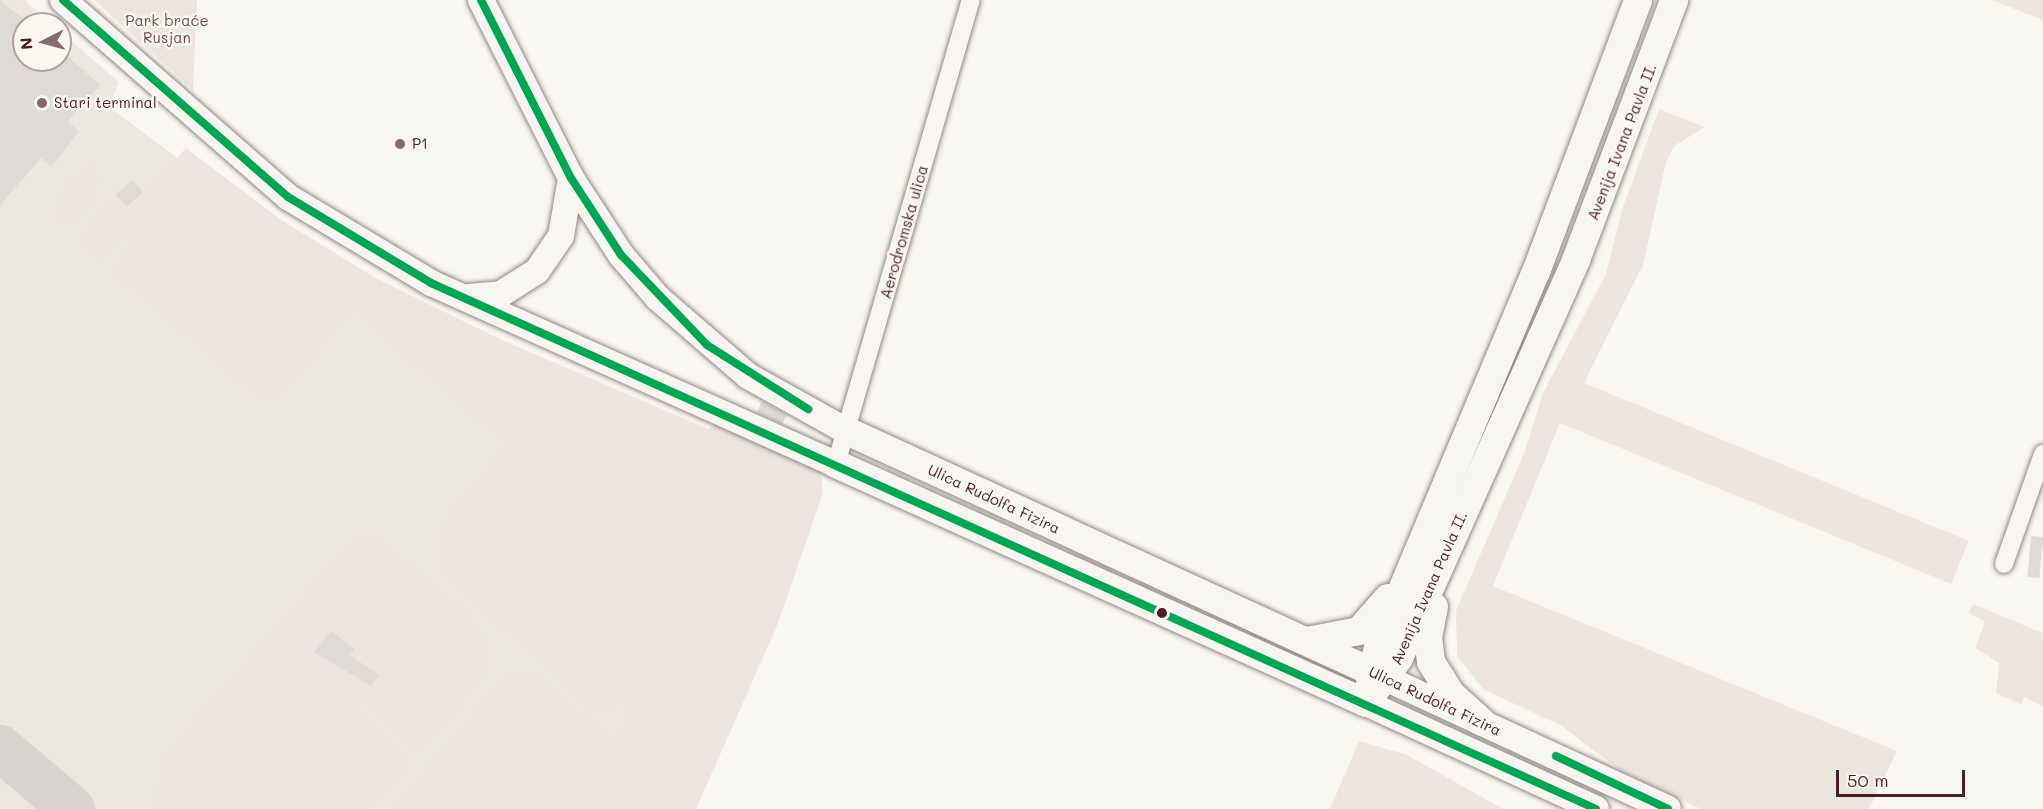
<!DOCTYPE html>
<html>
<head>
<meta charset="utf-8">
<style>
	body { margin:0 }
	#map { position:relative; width:2043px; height:809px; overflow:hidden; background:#f8f6f0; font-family:Mali,sans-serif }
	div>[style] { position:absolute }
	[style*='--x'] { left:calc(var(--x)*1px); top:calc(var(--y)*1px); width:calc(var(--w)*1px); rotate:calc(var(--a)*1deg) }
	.built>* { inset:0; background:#ebe6df }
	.green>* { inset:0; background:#ece5de }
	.taxiway>* { height:46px; margin:-23px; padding:0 23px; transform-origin:23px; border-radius:23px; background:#d8d4d0 }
	.building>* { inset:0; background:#dedad7; transform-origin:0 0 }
	.roads { filter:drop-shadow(0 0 2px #918787) drop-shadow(0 0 2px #918787) }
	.street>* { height:18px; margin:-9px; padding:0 9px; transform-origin:9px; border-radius:9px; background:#f6f5f1 }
	.secondary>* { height:26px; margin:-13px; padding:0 13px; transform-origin:13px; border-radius:13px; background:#f6f5f1 }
	.primary>* { height:28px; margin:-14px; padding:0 14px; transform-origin:14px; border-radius:14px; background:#f6f5f1 }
	.bus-1>* { height:8px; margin:-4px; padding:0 4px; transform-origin:4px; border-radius:4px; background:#00a651 }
	.dots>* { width:16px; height:16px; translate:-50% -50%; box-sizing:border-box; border:3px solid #fbf7ec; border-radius:50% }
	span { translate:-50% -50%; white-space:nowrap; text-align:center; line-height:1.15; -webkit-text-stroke:5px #fbf7ec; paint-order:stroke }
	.park-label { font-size:15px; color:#704d54 }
	.poi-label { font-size:15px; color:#4a1f2b }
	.left { translate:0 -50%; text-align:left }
	.street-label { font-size:15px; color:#4a1f2b }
	.north { position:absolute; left:12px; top:12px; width:60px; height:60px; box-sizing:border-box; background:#fbf7ec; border:2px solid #b4a19f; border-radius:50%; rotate:264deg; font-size:16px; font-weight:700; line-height:24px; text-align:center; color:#4a1f2b }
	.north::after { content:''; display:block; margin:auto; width:21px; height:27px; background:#876a70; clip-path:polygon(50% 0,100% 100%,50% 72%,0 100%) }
	.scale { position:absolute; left:1836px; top:770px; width:129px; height:27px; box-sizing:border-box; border:3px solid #4a1f2b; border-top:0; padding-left:8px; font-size:18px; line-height:21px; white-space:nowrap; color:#4a1f2b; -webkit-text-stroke:4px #fbf7ec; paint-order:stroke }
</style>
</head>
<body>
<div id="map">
	<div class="built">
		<i style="clip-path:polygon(0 0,24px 0,52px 24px,24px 24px,24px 60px,60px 60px,60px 31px,119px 82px,109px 107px,188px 166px,425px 320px,803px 494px,685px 809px,0 809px)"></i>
	</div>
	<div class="green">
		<i style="clip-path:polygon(94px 0,197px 0,193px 90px)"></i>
		<i style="clip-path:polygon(1992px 0,2043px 0,2043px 20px)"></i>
		<i style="clip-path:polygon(1659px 109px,1705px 127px,1674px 146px,1666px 162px,1643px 265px,1584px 383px,1969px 541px,1951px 584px,1560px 423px,1493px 586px,1897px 751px,1869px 809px,1701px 809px,1621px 771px,1562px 726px,1483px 689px,1457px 656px,1456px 611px,1525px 451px,1543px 393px,1606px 274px,1622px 210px)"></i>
		<i style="clip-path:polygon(186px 148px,281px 220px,376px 278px,502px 340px,708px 429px,721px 421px,820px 465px,823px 493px,777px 626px,696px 809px,394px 809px,509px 676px,525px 673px,541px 680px,613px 742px,636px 712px,621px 699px,610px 709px,597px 711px,447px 574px,440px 557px,441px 535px,450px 515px,510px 445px,353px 306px,275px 399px,266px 400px,114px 271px,133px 245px,121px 235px,103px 259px,86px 245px,87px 231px,112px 198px,128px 211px)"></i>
		<i style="clip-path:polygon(90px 166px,98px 177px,91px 200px,67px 225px,59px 224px,56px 215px,70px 183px)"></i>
		<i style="clip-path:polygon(372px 537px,466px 613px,482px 636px,487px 659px,478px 682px,424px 745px,410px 745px,332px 672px,324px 680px,403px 755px,405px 770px,367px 809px,155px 809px,164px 759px,356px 538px)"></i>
		<i style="clip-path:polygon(1973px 604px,2043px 633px,2043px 706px,2024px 697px,2022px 705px,1996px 693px,1999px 663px,1975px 648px,1985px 622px,1968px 613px)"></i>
		<i style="clip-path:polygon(1359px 741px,1407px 755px,1503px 809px,1330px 809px)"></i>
	</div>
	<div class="taxiway">
		<i style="--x:0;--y:748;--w:94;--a:40.3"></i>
	</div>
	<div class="building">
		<i style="clip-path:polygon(0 0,24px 19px,24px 60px,60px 60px,60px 50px,100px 85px,68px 121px,79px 132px,51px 167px,41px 158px,0 205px)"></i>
		<i style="left:132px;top:180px;width:16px;height:22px;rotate:47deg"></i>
		<i style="clip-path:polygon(762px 401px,787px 415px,782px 424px,757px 412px)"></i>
		<i style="left:2031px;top:536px;width:12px;height:41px;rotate:5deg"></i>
		<i style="clip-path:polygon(331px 631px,355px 649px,350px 655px,379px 675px,371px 686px,314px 652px)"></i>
	</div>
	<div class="roads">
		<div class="street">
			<i style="--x:836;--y:464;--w:483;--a:-73.8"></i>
			<i style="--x:2004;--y:564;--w:117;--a:-70.5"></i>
		</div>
		<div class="secondary">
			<i style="--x:63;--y:0;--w:299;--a:41.2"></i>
			<i style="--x:288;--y:197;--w:167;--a:31"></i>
			<i style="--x:431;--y:283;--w:444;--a:24.1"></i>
			<i style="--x:481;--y:0;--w:199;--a:63.2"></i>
			<i style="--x:571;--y:178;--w:92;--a:57"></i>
			<i style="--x:621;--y:255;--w:57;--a:49.3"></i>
			<i style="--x:658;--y:298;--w:119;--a:40.9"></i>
			<i style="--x:748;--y:376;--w:113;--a:29.1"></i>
			<i style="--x:469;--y:297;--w:32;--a:-5"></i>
			<i style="--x:501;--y:294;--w:43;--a:-32.6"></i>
			<i style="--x:537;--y:271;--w:42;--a:-55.6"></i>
			<i style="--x:561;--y:236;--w:59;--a:-80.2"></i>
			<i style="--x:1370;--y:671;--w:328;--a:24.8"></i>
			<i style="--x:1366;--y:703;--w:253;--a:24.7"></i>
		</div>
		<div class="primary">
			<i style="--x:847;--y:431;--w:575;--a:24.65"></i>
			<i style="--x:836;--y:464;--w:581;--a:24.27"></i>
			<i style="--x:1434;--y:607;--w:31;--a:101"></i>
			<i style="--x:1428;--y:637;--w:25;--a:83"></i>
			<i style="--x:1431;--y:662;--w:36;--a:58"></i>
			<i style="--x:1450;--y:693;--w:43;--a:42.2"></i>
			<i style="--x:1307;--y:641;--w:53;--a:-10.9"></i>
			<i style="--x:1359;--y:631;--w:44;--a:-48.7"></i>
			<i style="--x:1366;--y:703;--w:56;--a:-53.7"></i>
			<i style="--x:1399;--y:658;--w:436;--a:-66"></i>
			<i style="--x:1576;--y:260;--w:278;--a:-69.3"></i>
			<i style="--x:1366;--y:703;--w:57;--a:-77.9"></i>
			<i style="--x:1378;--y:647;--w:407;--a:-67.2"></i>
			<i style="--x:1536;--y:272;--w:290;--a:-69.4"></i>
		</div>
	</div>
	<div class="bus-1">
		<i style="--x:63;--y:0;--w:299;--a:41.2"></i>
		<i style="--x:288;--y:197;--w:167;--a:31"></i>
		<i style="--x:431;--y:283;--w:1278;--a:24.3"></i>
		<i style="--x:481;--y:0;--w:199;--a:63.2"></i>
		<i style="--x:571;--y:178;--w:92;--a:57"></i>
		<i style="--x:621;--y:255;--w:124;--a:46.3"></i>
		<i style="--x:707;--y:345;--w:120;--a:32.4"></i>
		<i style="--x:1556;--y:756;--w:124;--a:25.3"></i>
	</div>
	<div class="dots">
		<i style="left:42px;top:103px;background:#876a70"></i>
		<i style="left:400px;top:144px;background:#876a70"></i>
		<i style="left:1162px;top:613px;background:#4a1f2b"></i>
	</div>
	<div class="park-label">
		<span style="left:167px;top:29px">Park braće<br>Rusjan</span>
	</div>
	<div class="poi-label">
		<span class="left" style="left:54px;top:103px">Stari terminal</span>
		<span class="left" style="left:412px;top:144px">P1</span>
	</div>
	<div class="street-label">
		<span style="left:1622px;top:142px;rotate:-69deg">Avenija Ivana Pavla II.</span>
		<span style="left:904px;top:232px;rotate:-74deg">Aerodromska ulica</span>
		<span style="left:994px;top:499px;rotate:25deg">Ulica Rudolfa Fizira</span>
		<span style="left:1429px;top:588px;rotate:-66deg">Avenija Ivana Pavla II.</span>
		<span style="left:1435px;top:701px;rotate:25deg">Ulica Rudolfa Fizira</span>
	</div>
	<div class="north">N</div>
	<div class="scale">50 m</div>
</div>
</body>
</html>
